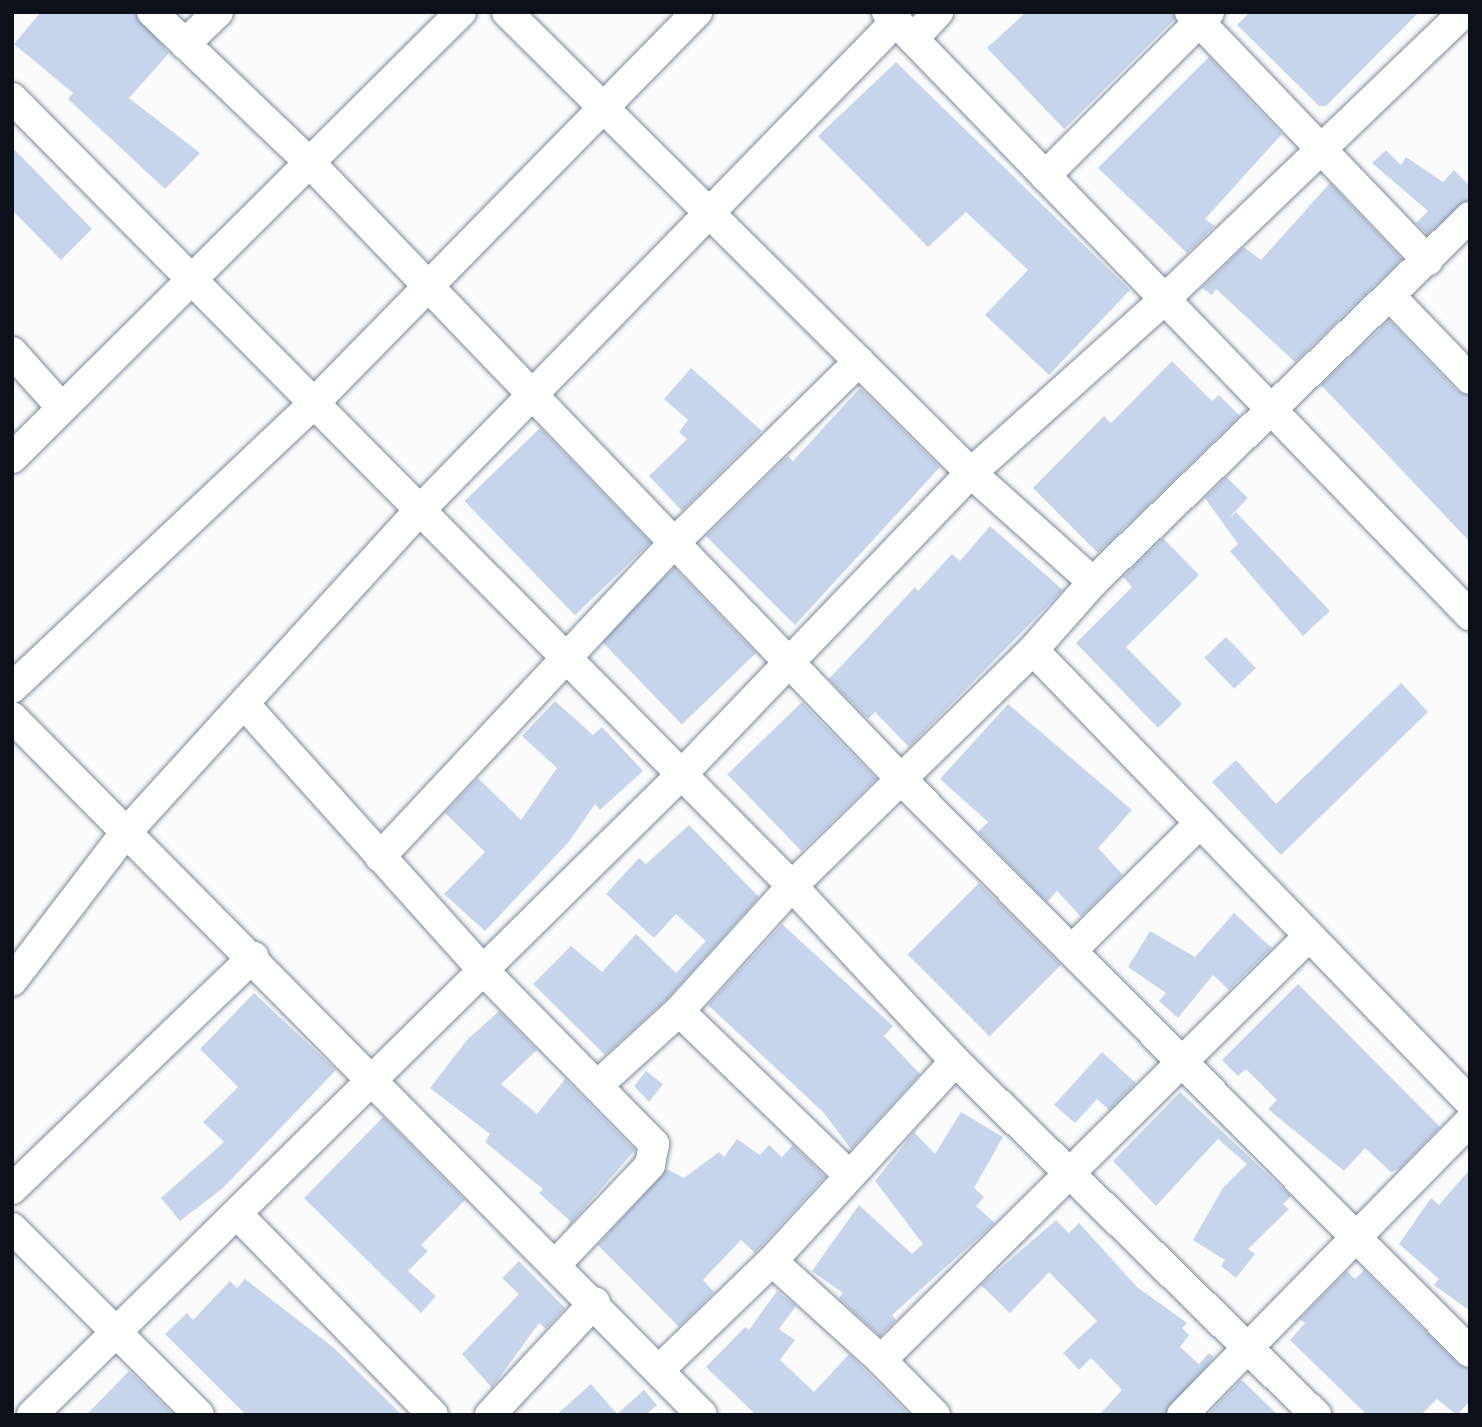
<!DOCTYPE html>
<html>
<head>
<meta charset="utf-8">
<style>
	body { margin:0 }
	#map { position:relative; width:1482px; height:1427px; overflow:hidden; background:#fbfbfb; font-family:Montserrat,sans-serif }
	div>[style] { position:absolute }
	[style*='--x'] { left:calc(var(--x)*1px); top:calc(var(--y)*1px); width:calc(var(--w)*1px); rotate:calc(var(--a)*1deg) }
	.building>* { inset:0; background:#c6d5ec; transform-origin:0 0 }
	.roads { filter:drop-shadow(0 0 2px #7b899d) drop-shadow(0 0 2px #7b899d) }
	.minor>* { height:30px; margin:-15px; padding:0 15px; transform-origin:15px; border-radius:15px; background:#fff }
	span { translate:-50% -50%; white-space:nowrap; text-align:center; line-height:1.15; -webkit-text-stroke:5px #fff; paint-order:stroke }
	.frame { position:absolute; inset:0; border:14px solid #0c1119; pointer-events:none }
</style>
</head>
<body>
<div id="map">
	<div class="building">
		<i style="clip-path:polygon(41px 12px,135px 12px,169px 53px,129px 98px,200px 153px,165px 189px,68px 99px,73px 93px,14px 44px)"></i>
		<i style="clip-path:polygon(1026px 12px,1173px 12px,1175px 19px,1064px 129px,987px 48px)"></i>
		<i style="clip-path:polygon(1250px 12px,1419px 12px,1326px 106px,1319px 106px,1237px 25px)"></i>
		<i style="clip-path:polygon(1209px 57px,1282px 134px,1205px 219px,1215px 226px,1187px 253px,1098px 168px)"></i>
		<i style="clip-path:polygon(896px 62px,1130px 290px,1049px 375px,985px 315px,1028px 270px,966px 212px,928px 247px,818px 136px)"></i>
		<i style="clip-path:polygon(12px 147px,92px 229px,61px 260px,12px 210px)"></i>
		<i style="clip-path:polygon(1386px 150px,1401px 165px,1406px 157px,1443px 182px,1454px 170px,1470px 186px,1470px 200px,1427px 234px,1416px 223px,1428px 211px,1372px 163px)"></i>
		<i style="clip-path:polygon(1330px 183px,1402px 259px,1295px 362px,1216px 289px,1212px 295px,1202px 288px,1244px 247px,1261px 260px)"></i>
		<i style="clip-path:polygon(1389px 320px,1457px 391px,1470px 396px,1470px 542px,1321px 385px)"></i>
		<i style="clip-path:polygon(1172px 361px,1212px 401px,1219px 395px,1240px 416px,1098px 553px,1033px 488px,1104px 416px,1111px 423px)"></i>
		<i style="clip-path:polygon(691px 368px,762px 431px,682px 511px,649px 476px,687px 439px,679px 432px,688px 420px,664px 399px)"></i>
		<i style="clip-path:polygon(860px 388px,940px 467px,795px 625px,706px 536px,788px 456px,793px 461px)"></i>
		<i style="left:540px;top:428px;width:159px;height:105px;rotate:46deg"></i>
		<i style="clip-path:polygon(1226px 477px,1248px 498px,1227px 520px,1236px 512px,1330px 611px,1303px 636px,1230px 551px,1238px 544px,1205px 498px)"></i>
		<i style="clip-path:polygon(990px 526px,1063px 590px,909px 747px,875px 712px,868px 719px,829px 679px,915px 587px,918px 591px,952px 554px,960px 561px)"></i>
		<i style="clip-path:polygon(1163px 538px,1199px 575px,1126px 647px,1182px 704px,1158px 728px,1076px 643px,1132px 587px,1123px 577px)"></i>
		<i style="left:674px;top:568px;width:118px;height:103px;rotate:46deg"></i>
		<i style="left:1226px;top:637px;width:43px;height:30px;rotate:46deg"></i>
		<i style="clip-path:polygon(1401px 683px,1428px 712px,1281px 855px,1212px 782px,1236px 760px,1276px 804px)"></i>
		<i style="clip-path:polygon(555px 701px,593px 735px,602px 727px,643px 771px,600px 810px,595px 804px,568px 843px,485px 931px,444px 894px,485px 852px,445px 813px,478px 778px,521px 820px,557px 768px,522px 736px)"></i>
		<i style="left:802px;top:702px;width:107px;height:104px;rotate:46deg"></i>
		<i style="clip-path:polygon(1008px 704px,1132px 810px,1098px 848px,1123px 875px,1081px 917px,1057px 891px,1047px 902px,978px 832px,988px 822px,940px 779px)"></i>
		<i style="clip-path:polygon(689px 825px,759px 897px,667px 999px,605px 1055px,533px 984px,571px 946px,602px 972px,636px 934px,676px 973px,706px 941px,676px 914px,654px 938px,606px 894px,639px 858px,646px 864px)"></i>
		<i style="left:979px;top:883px;width:116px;height:101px;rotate:45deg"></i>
		<i style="clip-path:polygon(1234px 913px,1272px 948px,1229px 990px,1213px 975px,1178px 1018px,1159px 1001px,1166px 993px,1128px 967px,1150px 931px,1195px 957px)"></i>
		<i style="clip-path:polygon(782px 924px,893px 1026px,884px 1036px,920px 1074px,851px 1149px,823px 1112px,708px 1005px)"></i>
		<i style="clip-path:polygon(1298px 984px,1440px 1127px,1400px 1168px,1391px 1172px,1365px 1148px,1344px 1171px,1268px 1109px,1277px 1100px,1246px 1069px,1238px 1076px,1222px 1060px)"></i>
		<i style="clip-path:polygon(254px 993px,336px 1070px,223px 1188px,180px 1221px,161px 1198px,224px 1142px,203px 1122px,238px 1087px,200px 1049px)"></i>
		<i style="clip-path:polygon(499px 1011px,537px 1050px,501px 1084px,537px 1114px,565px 1079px,635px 1150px,567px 1228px,570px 1221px,539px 1193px,543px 1189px,485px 1142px,490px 1134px,430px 1088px,467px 1040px)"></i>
		<i style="clip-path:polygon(1102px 1052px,1136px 1083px,1109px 1110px,1097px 1099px,1075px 1123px,1054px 1105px)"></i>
		<i style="clip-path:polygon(646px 1071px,663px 1084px,649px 1102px,634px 1086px)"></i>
		<i style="clip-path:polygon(1180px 1092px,1291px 1196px,1283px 1204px,1289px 1209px,1248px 1249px,1255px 1254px,1236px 1278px,1221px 1266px,1225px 1260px,1193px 1240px,1223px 1188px,1247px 1164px,1218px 1139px,1156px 1206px,1113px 1161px)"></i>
		<i style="clip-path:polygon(961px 1112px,1003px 1137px,974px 1188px,984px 1197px,976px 1206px,995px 1223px,892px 1315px,896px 1320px,880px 1336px,839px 1298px,843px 1293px,812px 1271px,859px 1205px,912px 1254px,923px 1244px,875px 1181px,914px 1132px,935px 1154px)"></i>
		<i style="clip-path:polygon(383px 1117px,465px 1200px,421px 1245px,428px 1251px,408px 1271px,436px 1296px,421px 1313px,304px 1198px)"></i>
		<i style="clip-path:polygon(737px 1139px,760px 1155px,769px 1145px,782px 1157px,793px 1145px,825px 1177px,755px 1253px,741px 1240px,703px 1280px,714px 1292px,679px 1327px,598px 1245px,667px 1169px,684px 1178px,719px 1152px,724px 1157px)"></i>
		<i style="clip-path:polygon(1470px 1169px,1470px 1311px,1434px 1285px,1439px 1279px,1399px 1244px,1431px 1198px,1439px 1205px)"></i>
		<i style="clip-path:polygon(1056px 1220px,1069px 1233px,1079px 1223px,1137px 1287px,1187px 1323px,1182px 1328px,1189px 1335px,1180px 1347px,1199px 1364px,1209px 1353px,1214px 1357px,1165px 1415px,1099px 1415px,1122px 1390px,1091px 1358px,1079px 1370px,1063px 1353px,1097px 1321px,1049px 1272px,1010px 1313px,981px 1285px)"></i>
		<i style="clip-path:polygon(519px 1261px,565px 1308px,546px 1329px,539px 1323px,492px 1388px,462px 1354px,519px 1294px,502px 1278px)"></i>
		<i style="clip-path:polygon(1364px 1270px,1458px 1364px,1470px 1369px,1470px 1401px,1457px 1415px,1437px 1399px,1421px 1415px,1367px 1415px,1290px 1340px,1305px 1323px,1300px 1319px,1347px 1271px,1355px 1279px)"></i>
		<i style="clip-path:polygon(245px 1279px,334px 1348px,402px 1415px,246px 1415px,165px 1334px,187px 1313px,193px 1320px,230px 1281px,237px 1288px)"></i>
		<i style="clip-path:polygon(777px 1291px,796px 1306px,779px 1329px,795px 1340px,780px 1360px,814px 1392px,849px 1354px,910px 1415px,756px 1415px,706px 1367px,745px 1327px,749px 1330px)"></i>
		<i style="clip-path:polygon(129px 1371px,147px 1388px,174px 1415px,86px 1415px)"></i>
		<i style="clip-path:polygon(1243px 1381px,1278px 1415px,1207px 1415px,1240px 1381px)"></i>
		<i style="clip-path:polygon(591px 1384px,617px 1414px,644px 1390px,657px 1405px,646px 1415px,556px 1415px)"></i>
	</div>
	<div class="roads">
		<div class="minor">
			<i style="--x:152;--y:12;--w:220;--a:43.7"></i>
			<i style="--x:311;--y:164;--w:851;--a:46.19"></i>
			<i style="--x:900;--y:778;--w:809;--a:45.2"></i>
			<i style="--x:507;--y:12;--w:654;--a:44.81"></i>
			<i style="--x:971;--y:473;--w:164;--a:41.8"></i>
			<i style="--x:887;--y:12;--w:839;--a:45.97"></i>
			<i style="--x:1190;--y:12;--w:344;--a:46.3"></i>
			<i style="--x:913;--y:39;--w:37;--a:-47"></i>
			<i style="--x:185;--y:44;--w:46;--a:-44.1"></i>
			<i style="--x:12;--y:98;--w:1109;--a:45.29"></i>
			<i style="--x:792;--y:886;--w:239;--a:47"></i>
			<i style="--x:955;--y:1061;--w:506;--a:44.44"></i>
			<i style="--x:1045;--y:176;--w:232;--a:-45"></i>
			<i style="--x:1392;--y:298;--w:112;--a:46.1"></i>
			<i style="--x:12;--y:352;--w:75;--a:48.2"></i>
			<i style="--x:12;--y:458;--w:633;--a:-44.81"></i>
			<i style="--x:1033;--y:650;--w:629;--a:45.97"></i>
			<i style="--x:12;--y:688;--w:417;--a:-43.3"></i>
			<i style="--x:315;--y:402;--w:546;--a:-45.59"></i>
			<i style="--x:245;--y:705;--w:356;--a:48.1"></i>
			<i style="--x:483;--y:970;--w:244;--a:45.5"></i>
			<i style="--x:654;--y:1144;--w:21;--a:101"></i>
			<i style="--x:650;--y:1165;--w:135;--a:133.5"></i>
			<i style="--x:12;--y:717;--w:981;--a:45.33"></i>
			<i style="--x:380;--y:857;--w:432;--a:-46.9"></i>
			<i style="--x:675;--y:542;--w:258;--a:-44.5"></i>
			<i style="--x:1073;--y:949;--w:179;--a:-44.8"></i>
			<i style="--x:12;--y:981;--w:183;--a:-52.6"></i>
			<i style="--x:123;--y:836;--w:442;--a:-47.7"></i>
			<i style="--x:421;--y:509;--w:681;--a:-45.77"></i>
			<i style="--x:679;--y:1011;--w:236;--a:44"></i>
			<i style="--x:598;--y:1085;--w:110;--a:-42.4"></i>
			<i style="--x:679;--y:1011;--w:169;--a:-47.9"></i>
			<i style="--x:792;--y:886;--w:337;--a:-44.4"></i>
			<i style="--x:1033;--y:650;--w:91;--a:-48.6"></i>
			<i style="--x:1093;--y:582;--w:525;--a:-44.07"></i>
			<i style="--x:12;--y:1189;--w:335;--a:-43.9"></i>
			<i style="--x:238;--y:1215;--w:279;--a:45.7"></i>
			<i style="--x:12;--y:1228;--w:264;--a:45"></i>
			<i style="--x:772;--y:1261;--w:147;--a:42.2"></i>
			<i style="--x:881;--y:1360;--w:602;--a:-44.73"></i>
			<i style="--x:881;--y:1360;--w:77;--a:45.5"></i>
			<i style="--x:660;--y:1369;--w:156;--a:-44"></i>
			<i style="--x:772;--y:1261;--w:271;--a:-47.5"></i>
			<i style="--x:32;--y:1415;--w:913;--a:-44.6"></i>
			<i style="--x:682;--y:774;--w:417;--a:-46.2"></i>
			<i style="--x:971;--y:473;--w:263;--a:-41.9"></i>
			<i style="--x:1167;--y:297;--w:412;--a:-43.8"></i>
			<i style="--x:490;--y:1415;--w:154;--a:-47.1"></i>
			<i style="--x:1182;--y:1415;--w:412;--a:-45.6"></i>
		</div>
	</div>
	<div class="frame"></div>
</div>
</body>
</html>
